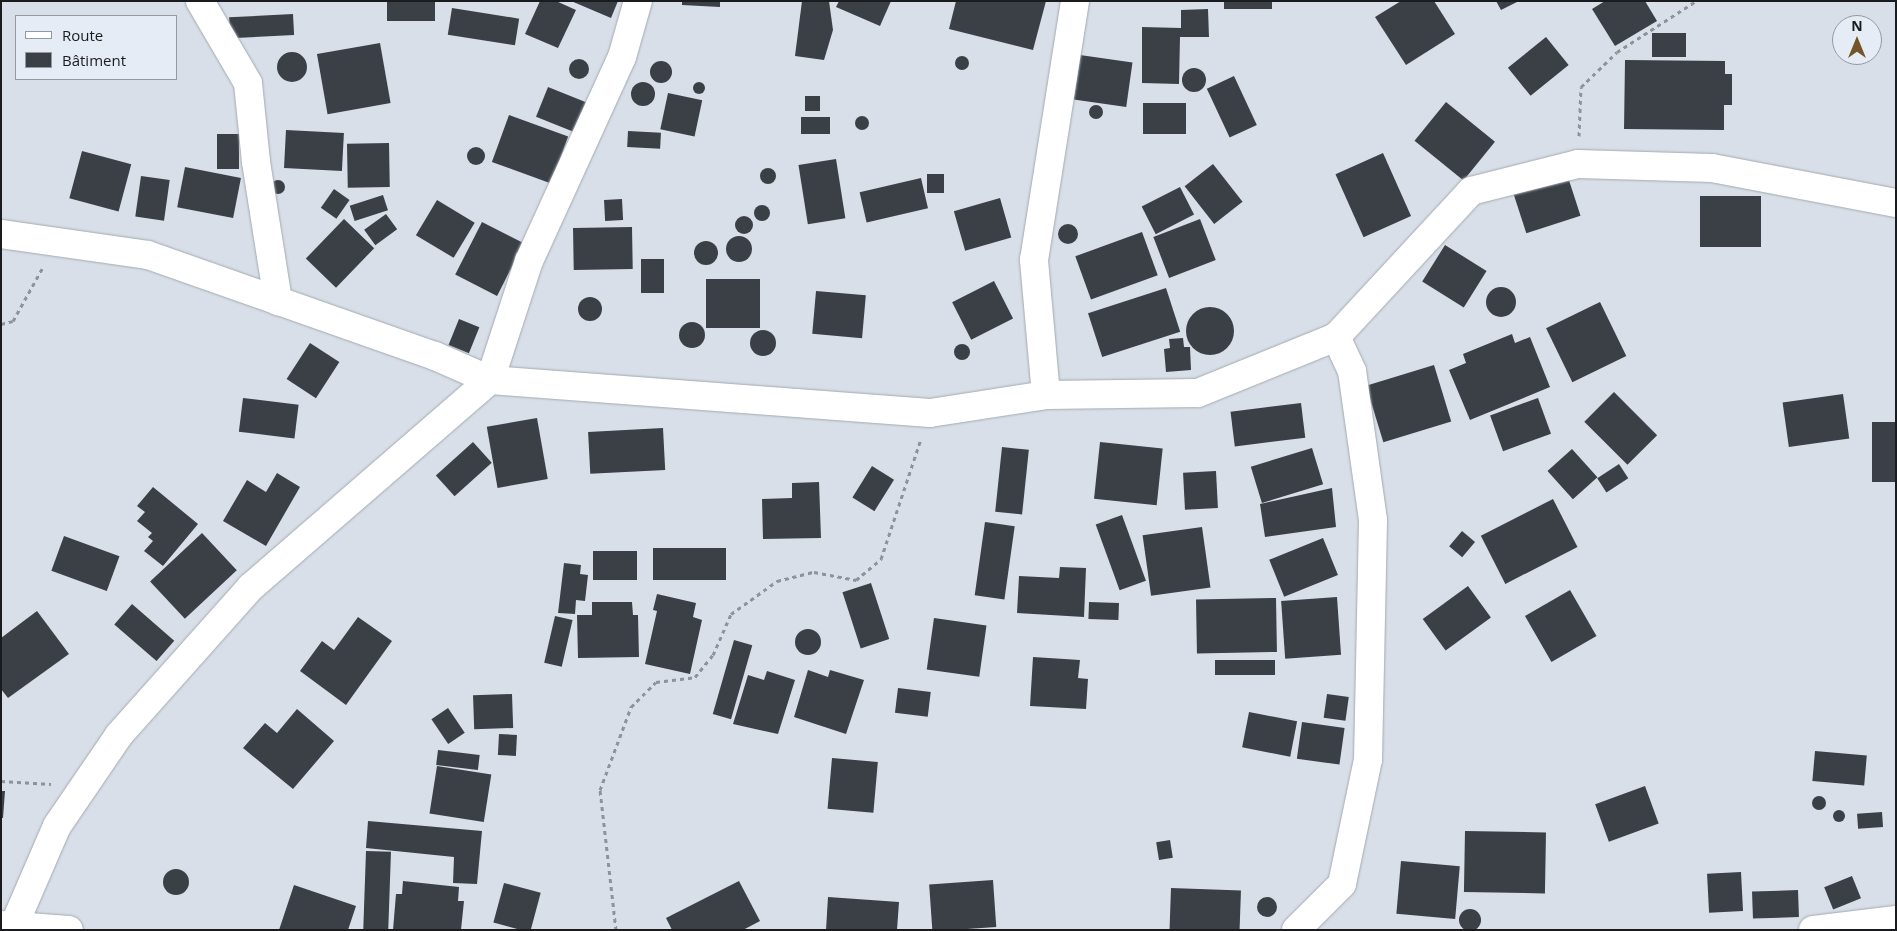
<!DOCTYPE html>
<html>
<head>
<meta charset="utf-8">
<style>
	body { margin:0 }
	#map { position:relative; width:1897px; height:931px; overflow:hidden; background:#d9dfe8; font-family:"Open Sans",sans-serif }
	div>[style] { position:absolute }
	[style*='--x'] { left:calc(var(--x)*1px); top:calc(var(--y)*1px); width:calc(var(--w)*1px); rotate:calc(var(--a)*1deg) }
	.building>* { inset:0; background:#3b4047; transform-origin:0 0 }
	.round { border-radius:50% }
	.path>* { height:3px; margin-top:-1.5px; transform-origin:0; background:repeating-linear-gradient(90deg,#8e9399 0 4px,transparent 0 8px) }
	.roads { filter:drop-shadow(0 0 1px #a3a9b1) drop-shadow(0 0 1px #a3a9b1) }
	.minor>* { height:28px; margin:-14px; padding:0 14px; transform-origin:14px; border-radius:14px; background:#fff }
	span { translate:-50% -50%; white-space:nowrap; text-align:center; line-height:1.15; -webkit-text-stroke:5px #e6ecf5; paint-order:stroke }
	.frame { position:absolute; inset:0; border:2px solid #191b1e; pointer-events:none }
	.legend { position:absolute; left:15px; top:15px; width:162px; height:65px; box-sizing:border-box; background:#e6ecf5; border:1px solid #94989f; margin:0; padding:6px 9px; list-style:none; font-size:15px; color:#191b1e }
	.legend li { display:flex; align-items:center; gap:10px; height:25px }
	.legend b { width:25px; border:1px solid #94989f }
	.north { position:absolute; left:1832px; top:15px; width:50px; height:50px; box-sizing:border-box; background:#e6ecf5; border:1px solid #94989f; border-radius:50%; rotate:0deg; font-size:14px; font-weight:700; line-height:20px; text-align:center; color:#191b1e }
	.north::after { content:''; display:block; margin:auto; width:18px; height:22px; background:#725629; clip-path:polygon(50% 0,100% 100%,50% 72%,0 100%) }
</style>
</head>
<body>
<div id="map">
	<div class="building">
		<i style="clip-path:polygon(540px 1px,556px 1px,576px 10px,558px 48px,525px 34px)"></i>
		<i style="clip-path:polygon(571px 1px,618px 1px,611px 18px)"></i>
		<i style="clip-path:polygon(682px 1px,720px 1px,720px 7px,682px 5px)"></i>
		<i style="clip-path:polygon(802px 1px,829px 1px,833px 30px,824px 60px,795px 56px)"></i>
		<i style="clip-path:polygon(839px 1px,891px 1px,880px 26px,836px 7px)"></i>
		<i style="clip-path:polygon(956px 1px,1046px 1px,1033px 50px,949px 29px)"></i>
		<i style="left:1224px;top:1px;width:48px;height:8px"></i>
		<i style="clip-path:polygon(1401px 1px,1434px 1px,1455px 34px,1406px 65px,1375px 17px)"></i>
		<i style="clip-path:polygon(1496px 1px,1519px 1px,1501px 10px)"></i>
		<i style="clip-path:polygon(1605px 1px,1645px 1px,1657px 21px,1615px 46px,1592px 9px)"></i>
		<i style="left:435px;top:2px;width:19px;height:48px;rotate:90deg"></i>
		<i style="left:452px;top:8px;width:68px;height:27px;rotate:9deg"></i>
		<i style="clip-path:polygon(1208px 9px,1209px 37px,1180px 37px,1179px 84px,1142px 83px,1142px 27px,1181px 28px,1181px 10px)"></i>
		<i style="left:293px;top:14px;width:21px;height:64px;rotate:87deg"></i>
		<i style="left:1652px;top:33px;width:34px;height:24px"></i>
		<i style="left:1546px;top:37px;width:36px;height:49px;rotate:51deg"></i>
		<i style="left:380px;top:43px;width:61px;height:64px;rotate:80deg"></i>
		<i class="round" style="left:277px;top:52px;width:30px;height:30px"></i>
		<i style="left:1080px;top:55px;width:53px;height:45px;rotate:8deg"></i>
		<i class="round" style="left:955px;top:56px;width:14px;height:14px"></i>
		<i class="round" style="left:569px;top:59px;width:20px;height:20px"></i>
		<i style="clip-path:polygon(1625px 60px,1725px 61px,1725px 74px,1732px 74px,1732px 105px,1724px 105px,1724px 130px,1624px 129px)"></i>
		<i class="round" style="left:650px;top:61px;width:22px;height:22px"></i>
		<i class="round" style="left:1182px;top:68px;width:24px;height:24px"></i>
		<i style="left:1234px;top:76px;width:54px;height:30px;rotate:65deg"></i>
		<i class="round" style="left:693px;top:82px;width:12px;height:12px"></i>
		<i class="round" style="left:631px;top:82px;width:24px;height:24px"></i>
		<i style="left:548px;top:87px;width:41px;height:32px;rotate:22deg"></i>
		<i style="left:668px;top:93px;width:35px;height:37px;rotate:12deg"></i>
		<i style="left:805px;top:96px;width:15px;height:15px"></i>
		<i style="left:1446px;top:102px;width:63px;height:50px;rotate:39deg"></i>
		<i style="left:1143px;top:103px;width:43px;height:31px"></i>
		<i class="round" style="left:1089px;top:105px;width:14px;height:14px"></i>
		<i style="left:509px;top:115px;width:63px;height:50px;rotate:20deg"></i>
		<i class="round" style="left:855px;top:116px;width:14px;height:14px"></i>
		<i style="left:801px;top:117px;width:29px;height:17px"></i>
		<i style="left:286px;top:130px;width:58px;height:38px;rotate:3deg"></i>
		<i style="left:628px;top:131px;width:33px;height:16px;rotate:3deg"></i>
		<i style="left:217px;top:134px;width:22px;height:35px"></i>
		<i style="left:389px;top:143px;width:44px;height:42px;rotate:89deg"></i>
		<i class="round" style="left:467px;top:147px;width:18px;height:18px"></i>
		<i style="left:82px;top:151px;width:51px;height:49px;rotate:15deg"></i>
		<i style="left:1383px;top:153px;width:69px;height:52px;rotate:66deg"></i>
		<i style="left:836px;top:159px;width:60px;height:38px;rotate:81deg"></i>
		<i style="left:1213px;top:164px;width:48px;height:36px;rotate:52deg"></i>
		<i style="left:185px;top:167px;width:57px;height:41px;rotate:11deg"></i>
		<i class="round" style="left:760px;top:168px;width:16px;height:16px"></i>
		<i style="left:1566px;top:171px;width:47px;height:57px;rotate:72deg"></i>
		<i style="left:927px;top:174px;width:17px;height:19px"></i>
		<i style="left:141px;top:176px;width:29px;height:41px;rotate:8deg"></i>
		<i style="left:921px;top:178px;width:31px;height:63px;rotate:77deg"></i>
		<i class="round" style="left:271px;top:180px;width:14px;height:14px"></i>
		<i style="left:1180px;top:187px;width:31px;height:43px;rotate:63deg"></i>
		<i style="left:334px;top:189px;width:19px;height:23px;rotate:35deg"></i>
		<i style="left:383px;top:195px;width:16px;height:35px;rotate:72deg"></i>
		<i style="left:1700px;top:196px;width:61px;height:51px"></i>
		<i style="left:1000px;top:198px;width:41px;height:48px;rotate:74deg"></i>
		<i style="left:622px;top:199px;width:21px;height:18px;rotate:87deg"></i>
		<i style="left:437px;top:200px;width:44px;height:41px;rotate:31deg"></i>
		<i class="round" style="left:754px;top:205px;width:16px;height:16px"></i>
		<i style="left:386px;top:214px;width:19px;height:27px;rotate:54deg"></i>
		<i class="round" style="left:735px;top:216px;width:18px;height:18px"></i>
		<i style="left:344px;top:219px;width:42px;height:55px;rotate:44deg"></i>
		<i style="left:1200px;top:219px;width:44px;height:50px;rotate:69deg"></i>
		<i style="left:482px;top:222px;width:47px;height:59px;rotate:27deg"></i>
		<i class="round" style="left:1058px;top:224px;width:20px;height:20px"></i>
		<i style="left:632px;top:227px;width:42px;height:59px;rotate:89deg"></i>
		<i style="left:1142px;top:232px;width:46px;height:71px;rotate:70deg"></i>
		<i class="round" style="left:726px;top:236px;width:26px;height:26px"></i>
		<i class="round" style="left:694px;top:241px;width:24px;height:24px"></i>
		<i style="left:1445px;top:245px;width:49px;height:43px;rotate:32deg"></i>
		<i style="left:641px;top:259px;width:23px;height:34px"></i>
		<i style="left:706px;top:279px;width:54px;height:49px"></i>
		<i style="left:994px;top:281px;width:42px;height:47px;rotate:63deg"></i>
		<i class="round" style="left:1486px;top:287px;width:30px;height:30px"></i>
		<i style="left:1166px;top:288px;width:46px;height:82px;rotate:72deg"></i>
		<i style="left:816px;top:291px;width:50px;height:43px;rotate:5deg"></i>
		<i class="round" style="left:578px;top:297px;width:24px;height:24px"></i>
		<i style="left:1600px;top:302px;width:60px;height:60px;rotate:64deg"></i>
		<i class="round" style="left:1186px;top:307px;width:48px;height:48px"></i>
		<i style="left:459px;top:319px;width:22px;height:28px;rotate:22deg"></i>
		<i class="round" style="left:679px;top:322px;width:26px;height:26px"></i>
		<i class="round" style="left:750px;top:330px;width:26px;height:26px"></i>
		<i style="clip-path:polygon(1512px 334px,1515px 343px,1530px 337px,1550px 387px,1470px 420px,1449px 370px,1466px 363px,1463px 354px)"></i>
		<i style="clip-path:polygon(1183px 338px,1184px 347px,1190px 347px,1191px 370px,1166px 372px,1164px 349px,1170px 348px,1169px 339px)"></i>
		<i style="left:310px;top:343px;width:35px;height:43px;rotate:33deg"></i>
		<i class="round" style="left:954px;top:344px;width:16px;height:16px"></i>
		<i style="left:1434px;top:365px;width:59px;height:71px;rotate:73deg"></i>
		<i style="left:1614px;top:392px;width:61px;height:42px;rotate:45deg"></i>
		<i style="left:1843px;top:394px;width:45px;height:61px;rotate:82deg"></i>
		<i style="left:243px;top:398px;width:56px;height:34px;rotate:7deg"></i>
		<i style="left:1538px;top:398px;width:38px;height:51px;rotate:70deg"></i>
		<i style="left:1301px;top:403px;width:35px;height:71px;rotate:83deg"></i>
		<i style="left:537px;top:418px;width:62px;height:51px;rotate:80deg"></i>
		<i style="left:1896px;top:422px;width:60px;height:24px;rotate:90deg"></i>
		<i style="left:663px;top:428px;width:42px;height:75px;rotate:87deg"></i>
		<i style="left:473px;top:442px;width:28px;height:50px;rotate:48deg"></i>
		<i style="left:1100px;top:442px;width:63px;height:57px;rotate:6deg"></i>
		<i style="left:1002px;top:447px;width:27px;height:65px;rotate:6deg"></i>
		<i style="left:1312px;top:448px;width:38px;height:64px;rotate:73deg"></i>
		<i style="left:1572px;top:449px;width:38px;height:33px;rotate:48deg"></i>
		<i style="left:1619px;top:464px;width:17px;height:26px;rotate:57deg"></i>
		<i style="left:872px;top:466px;width:26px;height:37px;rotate:32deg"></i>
		<i style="left:1216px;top:471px;width:37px;height:33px;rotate:87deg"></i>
		<i style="clip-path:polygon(277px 473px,300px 487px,266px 546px,223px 521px,247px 480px,266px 492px)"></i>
		<i style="clip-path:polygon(819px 482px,821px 538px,763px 539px,762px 499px,792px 498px,792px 483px)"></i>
		<i style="clip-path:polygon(153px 487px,198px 524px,163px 566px,144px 551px,153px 541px,148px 537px,152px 533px,137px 521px,145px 512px,137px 506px)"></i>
		<i style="clip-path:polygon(1332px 488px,1336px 527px,1265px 537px,1260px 504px)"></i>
		<i style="left:1553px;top:499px;width:54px;height:81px;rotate:63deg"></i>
		<i style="left:1122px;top:515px;width:70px;height:28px;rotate:70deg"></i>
		<i style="left:985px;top:522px;width:30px;height:74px;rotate:8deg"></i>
		<i style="left:1202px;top:527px;width:61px;height:60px;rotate:82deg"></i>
		<i style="left:1462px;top:531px;width:17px;height:20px;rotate:40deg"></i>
		<i style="left:202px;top:533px;width:51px;height:71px;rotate:47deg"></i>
		<i style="left:64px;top:536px;width:59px;height:37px;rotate:20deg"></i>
		<i style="left:1323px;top:538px;width:40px;height:58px;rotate:68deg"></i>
		<i style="left:653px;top:548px;width:73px;height:32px"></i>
		<i style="left:593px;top:551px;width:44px;height:29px"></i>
		<i style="clip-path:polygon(564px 563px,581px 565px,580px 574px,588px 575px,585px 601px,576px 600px,575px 614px,558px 613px)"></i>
		<i style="clip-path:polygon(1060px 567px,1086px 568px,1084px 617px,1017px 613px,1019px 576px,1059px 578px)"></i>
		<i style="left:871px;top:583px;width:59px;height:30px;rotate:72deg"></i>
		<i style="left:1468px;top:586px;width:39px;height:56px;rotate:54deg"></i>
		<i style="left:1570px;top:590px;width:53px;height:52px;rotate:60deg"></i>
		<i style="clip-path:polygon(657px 594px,696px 603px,693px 617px,702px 620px,690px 674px,645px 664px,657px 611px,653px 610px)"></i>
		<i style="left:1337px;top:597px;width:58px;height:56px;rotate:86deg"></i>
		<i style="left:1276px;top:598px;width:54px;height:80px;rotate:89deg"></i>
		<i style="clip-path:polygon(592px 602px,632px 602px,633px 615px,638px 615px,639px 657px,578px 658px,577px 615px,592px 615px)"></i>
		<i style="left:1089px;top:602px;width:30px;height:17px;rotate:2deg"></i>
		<i style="left:132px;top:604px;width:56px;height:27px;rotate:41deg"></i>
		<i style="clip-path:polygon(37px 611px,69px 654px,8px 698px,1px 689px,1px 638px)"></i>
		<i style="left:555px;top:616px;width:18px;height:48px;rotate:13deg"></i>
		<i style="clip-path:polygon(358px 617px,392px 641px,346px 705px,300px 671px,322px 641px,334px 650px)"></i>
		<i style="left:934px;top:618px;width:53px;height:52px;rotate:8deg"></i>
		<i class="round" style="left:795px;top:629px;width:26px;height:26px"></i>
		<i style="left:734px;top:640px;width:19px;height:77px;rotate:16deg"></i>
		<i style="clip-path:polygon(1033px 657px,1080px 660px,1078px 678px,1088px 679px,1086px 709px,1030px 706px)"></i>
		<i style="left:1215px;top:660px;width:60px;height:15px"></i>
		<i style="clip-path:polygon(808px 670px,828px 677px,830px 670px,864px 680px,846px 734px,794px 717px)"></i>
		<i style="clip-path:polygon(767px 671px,795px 680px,778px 734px,733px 724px,748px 675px,764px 680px)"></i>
		<i style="left:898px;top:688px;width:33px;height:25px;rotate:7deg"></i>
		<i style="left:512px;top:694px;width:34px;height:39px;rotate:88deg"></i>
		<i style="left:1327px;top:694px;width:22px;height:24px;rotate:8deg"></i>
		<i style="left:448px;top:708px;width:30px;height:20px;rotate:56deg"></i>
		<i style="clip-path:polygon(297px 709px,334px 741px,293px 789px,243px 748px,265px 723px,277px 733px)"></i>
		<i style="left:1249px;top:712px;width:49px;height:36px;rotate:11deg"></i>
		<i style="left:1302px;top:722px;width:43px;height:37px;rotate:8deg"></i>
		<i style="left:499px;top:734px;width:18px;height:21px;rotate:3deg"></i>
		<i style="left:438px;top:750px;width:42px;height:15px;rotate:7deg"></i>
		<i style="left:1815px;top:751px;width:52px;height:30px;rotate:5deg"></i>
		<i style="left:832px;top:758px;width:46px;height:51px;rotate:5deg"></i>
		<i style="left:437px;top:766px;width:55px;height:48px;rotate:9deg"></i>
		<i style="left:1645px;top:786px;width:40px;height:53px;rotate:70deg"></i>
		<i style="clip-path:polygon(1px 791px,5px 791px,3px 818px,1px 818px)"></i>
		<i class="round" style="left:1812px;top:796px;width:14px;height:14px"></i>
		<i class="round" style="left:1833px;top:810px;width:12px;height:12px"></i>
		<i style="left:1882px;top:812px;width:15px;height:25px;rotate:86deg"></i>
		<i style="clip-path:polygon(368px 821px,482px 831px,477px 884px,453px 883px,454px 857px,366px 848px)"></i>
		<i style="left:1465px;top:831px;width:81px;height:61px;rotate:1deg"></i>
		<i style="left:1170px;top:840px;width:18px;height:14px;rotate:81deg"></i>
		<i style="left:366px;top:851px;width:25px;height:79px;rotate:2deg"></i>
		<i style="left:1401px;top:861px;width:59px;height:53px;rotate:5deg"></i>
		<i class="round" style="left:163px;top:869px;width:26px;height:26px"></i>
		<i style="left:1741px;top:872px;width:39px;height:34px;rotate:87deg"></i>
		<i style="left:1852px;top:876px;width:24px;height:30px;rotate:68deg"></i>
		<i style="left:993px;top:880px;width:47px;height:64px;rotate:86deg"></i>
		<i style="clip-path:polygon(403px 881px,459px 887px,458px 901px,464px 901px,461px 930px,393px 930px,396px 894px,402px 894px)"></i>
		<i style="clip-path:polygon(739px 881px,760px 921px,743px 930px,672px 930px,666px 918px)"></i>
		<i style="left:504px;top:883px;width:38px;height:41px;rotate:15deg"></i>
		<i style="clip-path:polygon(294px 885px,356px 906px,348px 930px,279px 930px)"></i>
		<i style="left:1171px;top:888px;width:70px;height:42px;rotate:2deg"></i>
		<i style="left:1798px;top:890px;width:27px;height:46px;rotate:88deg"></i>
		<i style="clip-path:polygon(828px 897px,899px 902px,897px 930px,826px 930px)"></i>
		<i class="round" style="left:1257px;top:897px;width:20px;height:20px"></i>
		<i class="round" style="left:1459px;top:909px;width:22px;height:22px"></i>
	</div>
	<div class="path">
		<i style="--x:1579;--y:136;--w:49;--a:-87.7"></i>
		<i style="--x:1581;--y:87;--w:50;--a:-44.2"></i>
		<i style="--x:1617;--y:52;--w:94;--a:-32.8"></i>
		<i style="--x:1;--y:324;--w:12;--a:-14"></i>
		<i style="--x:13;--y:321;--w:60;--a:-60.9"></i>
		<i style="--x:1;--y:781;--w:50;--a:3.4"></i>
		<i style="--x:616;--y:930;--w:141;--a:-96.5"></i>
		<i style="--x:600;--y:790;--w:89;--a:-69.5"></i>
		<i style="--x:631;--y:707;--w:35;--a:-45"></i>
		<i style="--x:656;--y:682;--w:39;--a:-7"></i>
		<i style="--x:695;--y:677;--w:28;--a:-51"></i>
		<i style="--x:713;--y:655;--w:45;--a:-66.3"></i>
		<i style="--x:731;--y:614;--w:57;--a:-35.7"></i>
		<i style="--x:777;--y:581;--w:38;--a:-14"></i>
		<i style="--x:814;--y:572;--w:43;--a:10.8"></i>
		<i style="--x:856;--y:580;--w:33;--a:-40"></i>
		<i style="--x:881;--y:559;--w:126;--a:-71.6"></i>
	</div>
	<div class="roads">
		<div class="minor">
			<i style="--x:200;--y:1;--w:95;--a:59.7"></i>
			<i style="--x:248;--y:83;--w:79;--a:84.2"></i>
			<i style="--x:256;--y:162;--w:141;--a:81"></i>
			<i style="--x:1;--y:234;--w:148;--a:8.1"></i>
			<i style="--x:148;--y:255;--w:304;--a:19.4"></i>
			<i style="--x:435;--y:356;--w:60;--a:23.6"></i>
			<i style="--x:490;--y:380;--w:441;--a:4.3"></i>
			<i style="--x:930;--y:413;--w:117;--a:-8.8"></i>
			<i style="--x:1046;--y:395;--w:152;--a:-0.8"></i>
			<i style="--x:1198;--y:393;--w:149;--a:-22.1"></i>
			<i style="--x:1336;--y:337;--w:199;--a:-47.2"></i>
			<i style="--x:1471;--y:191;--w:110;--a:-14.2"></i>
			<i style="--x:1578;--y:164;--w:134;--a:1.7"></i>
			<i style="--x:1712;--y:168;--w:187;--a:10.8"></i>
			<i style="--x:1046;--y:395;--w:136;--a:-95.1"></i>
			<i style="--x:1034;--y:260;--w:262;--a:-81"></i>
			<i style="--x:1;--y:925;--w:68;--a:4.2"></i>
			<i style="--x:12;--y:930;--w:113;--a:-66.6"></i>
			<i style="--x:57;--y:826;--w:110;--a:-55.7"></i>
			<i style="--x:119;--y:735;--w:198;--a:-48.3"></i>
			<i style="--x:251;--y:587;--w:316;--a:-40.9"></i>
			<i style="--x:490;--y:380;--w:125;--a:-71.9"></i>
			<i style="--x:529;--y:261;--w:224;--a:-65.5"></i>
			<i style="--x:622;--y:57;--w:58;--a:-74.1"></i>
			<i style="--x:1296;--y:930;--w:65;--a:-45"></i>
			<i style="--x:1342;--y:884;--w:127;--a:-78.2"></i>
			<i style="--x:1368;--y:760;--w:240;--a:-88.8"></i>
			<i style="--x:1373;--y:520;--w:150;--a:-98"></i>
			<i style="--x:1352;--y:371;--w:38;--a:-115"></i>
			<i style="--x:1813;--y:930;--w:84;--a:-6.9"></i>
		</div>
	</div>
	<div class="frame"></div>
	<ul class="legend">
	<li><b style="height:6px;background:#fff"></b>Route</li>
	<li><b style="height:14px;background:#3b4047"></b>Bâtiment</li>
	</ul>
	<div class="north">N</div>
</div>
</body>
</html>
